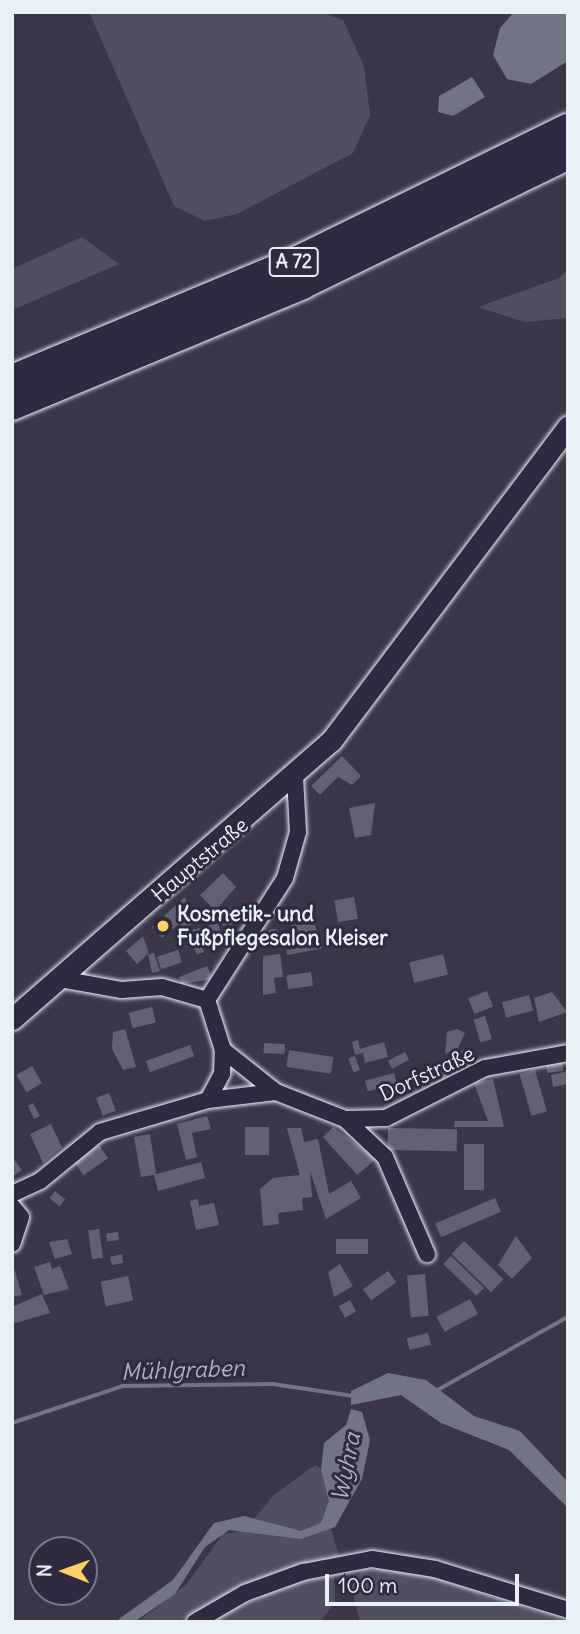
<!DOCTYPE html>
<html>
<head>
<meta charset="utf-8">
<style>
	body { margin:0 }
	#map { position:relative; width:580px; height:1634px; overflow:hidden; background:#3a3648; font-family:Delius,sans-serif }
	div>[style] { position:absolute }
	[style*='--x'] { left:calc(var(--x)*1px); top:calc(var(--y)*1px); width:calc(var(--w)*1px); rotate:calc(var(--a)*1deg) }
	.green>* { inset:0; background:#504e5f }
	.water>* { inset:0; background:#737482 }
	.stream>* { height:3.5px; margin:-1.75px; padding:0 1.75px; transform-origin:1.75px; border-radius:1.75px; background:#737482 }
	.building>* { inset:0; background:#636171; transform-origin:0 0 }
	.round { border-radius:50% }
	.roads { filter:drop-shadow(0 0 2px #e8f1f8) drop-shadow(0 0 2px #e8f1f8) }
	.street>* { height:16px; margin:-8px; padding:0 8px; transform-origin:8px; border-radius:8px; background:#2f2a3d }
	.secondary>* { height:21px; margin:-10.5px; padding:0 10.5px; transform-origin:10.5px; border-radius:10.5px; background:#2f2a3d }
	.highway>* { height:28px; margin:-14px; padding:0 14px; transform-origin:14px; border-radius:14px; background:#2f2a3d }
	.dots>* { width:19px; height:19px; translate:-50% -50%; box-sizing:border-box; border:4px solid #2f2a3d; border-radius:50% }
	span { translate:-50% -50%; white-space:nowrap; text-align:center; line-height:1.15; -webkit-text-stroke:6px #2f2a3d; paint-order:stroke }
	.shield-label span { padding:2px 5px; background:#2f2a3d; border:2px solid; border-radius:5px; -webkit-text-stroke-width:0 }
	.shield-label { font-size:19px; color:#e8f1f8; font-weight:700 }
	.street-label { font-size:21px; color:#e8f1f8 }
	.poi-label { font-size:21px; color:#e8f1f8; font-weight:700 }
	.left { translate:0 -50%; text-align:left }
	.water-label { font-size:23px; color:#aeb2bd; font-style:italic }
	.frame { position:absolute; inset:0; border:14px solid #e8f1f8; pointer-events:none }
	.north { position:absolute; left:28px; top:1536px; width:70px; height:70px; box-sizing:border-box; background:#2f2a3d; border:2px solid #797a88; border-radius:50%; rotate:271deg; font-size:19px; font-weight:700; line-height:28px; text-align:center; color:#e8f1f8 }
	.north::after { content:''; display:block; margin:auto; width:24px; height:32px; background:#ffd166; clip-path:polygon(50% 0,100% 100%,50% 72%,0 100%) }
	.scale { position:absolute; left:325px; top:1574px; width:194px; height:32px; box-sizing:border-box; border:4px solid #e8f1f8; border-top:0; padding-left:9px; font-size:21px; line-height:24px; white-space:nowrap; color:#e8f1f8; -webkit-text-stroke:5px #2f2a3d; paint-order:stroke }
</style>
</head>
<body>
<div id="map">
	<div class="green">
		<i style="clip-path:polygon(89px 12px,320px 12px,343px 20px,364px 66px,370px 115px,353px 153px,237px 214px,205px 221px,174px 206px)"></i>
		<i style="clip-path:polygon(82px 237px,119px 264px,12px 310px,12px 269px)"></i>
		<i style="clip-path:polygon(568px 269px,568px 318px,524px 322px,478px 307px,559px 278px)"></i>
		<i style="clip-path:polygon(315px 1465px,328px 1472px,340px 1498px,328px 1517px,339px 1556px,238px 1588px,181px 1622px,137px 1622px,185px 1586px,223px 1534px,244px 1531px,275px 1494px)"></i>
		<i style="clip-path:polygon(362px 1570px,410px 1570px,568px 1622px,360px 1622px,351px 1587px)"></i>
		<i style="clip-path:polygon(334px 1575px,335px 1602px,320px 1622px,207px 1622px,286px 1585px)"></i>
	</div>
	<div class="water">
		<i style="clip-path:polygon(514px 12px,568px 12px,568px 61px,531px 84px,507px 79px,493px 55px,500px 28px)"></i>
		<i style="clip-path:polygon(472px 77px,485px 97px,453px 116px,438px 112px,439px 96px)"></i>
		<i style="clip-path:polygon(388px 1373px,426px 1380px,474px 1416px,520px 1431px,568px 1482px,568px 1508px,509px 1450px,441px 1423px,401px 1395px,351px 1405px,351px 1391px)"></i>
		<i style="clip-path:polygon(351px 1409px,362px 1412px,370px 1440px,362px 1479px,335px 1527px,301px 1539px,229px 1530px,205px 1547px,175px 1594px,134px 1622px,115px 1622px,173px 1580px,214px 1523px,244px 1516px,301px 1531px,321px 1523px,329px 1501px,321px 1470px,324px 1443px,346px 1425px)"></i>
	</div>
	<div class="stream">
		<i style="--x:436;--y:1391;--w:151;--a:-29.3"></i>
		<i style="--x:12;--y:1423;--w:117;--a:-18.4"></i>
		<i style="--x:123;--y:1386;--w:150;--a:-0.8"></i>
		<i style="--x:273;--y:1384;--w:81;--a:8.5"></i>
	</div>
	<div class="building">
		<i style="clip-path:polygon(342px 756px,361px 776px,352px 785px,338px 777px,320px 795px,311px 786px)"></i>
		<i style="clip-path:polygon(375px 803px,371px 835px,355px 838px,349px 808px)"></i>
		<i style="clip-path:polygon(223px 873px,236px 887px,215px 911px,200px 895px)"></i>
		<i style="clip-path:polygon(185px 897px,193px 923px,184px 930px,179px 924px,162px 938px,152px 927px)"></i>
		<i style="left:354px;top:897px;width:22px;height:20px;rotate:80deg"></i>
		<i style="left:233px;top:908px;width:16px;height:13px;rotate:83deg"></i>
		<i style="clip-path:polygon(218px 923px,222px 935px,201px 940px,204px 952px,197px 954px,185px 932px)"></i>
		<i style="clip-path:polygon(291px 925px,315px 925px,322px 948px,315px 950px,311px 937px,290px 943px)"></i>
		<i class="round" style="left:266px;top:929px;width:14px;height:14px"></i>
		<i style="clip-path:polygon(143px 936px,149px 953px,137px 964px,126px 951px)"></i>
		<i style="left:313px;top:945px;width:5px;height:27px;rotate:79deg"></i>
		<i style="left:178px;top:950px;width:13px;height:22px;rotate:72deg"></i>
		<i style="clip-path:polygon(154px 953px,160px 971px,152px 973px,148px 954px)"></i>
		<i style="clip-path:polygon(280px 954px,283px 977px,274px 978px,276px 993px,263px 995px,263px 956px)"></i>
		<i style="left:443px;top:954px;width:21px;height:35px;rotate:76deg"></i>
		<i style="clip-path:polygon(207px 966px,213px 979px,182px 984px,179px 977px)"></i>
		<i style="left:311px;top:972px;width:14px;height:25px;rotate:82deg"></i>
		<i style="left:487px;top:991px;width:17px;height:20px;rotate:69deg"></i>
		<i style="clip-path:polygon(552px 992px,567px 1012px,539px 1022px,534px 998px)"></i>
		<i style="left:529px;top:995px;width:16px;height:28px;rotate:75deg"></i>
		<i style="left:152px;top:1007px;width:16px;height:24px;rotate:76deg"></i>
		<i style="left:485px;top:1016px;width:24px;height:12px;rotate:73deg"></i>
		<i style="clip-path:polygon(125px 1029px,136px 1067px,123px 1070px,112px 1049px,113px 1032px)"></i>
		<i style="clip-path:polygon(457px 1029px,465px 1033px,458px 1048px,445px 1054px,447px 1032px)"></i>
		<i style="clip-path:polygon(358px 1040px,360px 1049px,384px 1042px,388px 1057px,365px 1063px,363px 1053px,355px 1055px,352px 1042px)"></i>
		<i style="left:264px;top:1043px;width:21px;height:10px;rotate:3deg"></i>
		<i style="left:190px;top:1045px;width:12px;height:47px;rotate:70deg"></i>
		<i style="clip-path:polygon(464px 1049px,470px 1057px,441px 1080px,436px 1070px)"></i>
		<i style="left:289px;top:1050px;width:45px;height:17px;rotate:9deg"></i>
		<i style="left:405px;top:1052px;width:9px;height:19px;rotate:63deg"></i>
		<i style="left:355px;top:1056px;width:15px;height:7px;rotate:70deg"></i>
		<i style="left:562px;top:1063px;width:8px;height:16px;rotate:83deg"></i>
		<i style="left:32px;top:1066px;width:20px;height:18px;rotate:60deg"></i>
		<i style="left:535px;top:1070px;width:43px;height:16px;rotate:74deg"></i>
		<i style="clip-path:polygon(568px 1071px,568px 1084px,553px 1087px,551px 1075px)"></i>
		<i style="left:394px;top:1073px;width:11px;height:30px;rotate:75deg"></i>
		<i style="clip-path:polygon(493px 1079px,504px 1127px,454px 1127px,455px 1121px,488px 1121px,474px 1083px)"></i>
		<i style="left:109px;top:1093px;width:19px;height:14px;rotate:69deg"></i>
		<i style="clip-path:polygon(33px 1103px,40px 1116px,34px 1119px,28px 1106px)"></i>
		<i style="clip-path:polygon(207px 1116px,211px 1129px,192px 1133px,197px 1157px,186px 1160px,177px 1124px)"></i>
		<i style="clip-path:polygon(51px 1124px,62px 1147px,43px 1163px,30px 1134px)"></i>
		<i style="left:245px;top:1127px;width:24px;height:28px"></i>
		<i style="clip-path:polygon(333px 1127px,376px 1159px,357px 1175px,323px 1137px)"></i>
		<i style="clip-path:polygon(287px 1128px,301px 1128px,304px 1142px,318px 1139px,329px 1194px,351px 1181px,361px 1198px,326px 1219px,310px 1171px,312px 1197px,302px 1198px,303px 1210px,278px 1213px,279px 1224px,263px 1226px,260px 1189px,273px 1178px,300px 1175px)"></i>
		<i style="left:388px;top:1128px;width:69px;height:22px;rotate:1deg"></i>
		<i style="clip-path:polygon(150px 1134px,156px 1174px,201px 1162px,205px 1178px,158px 1191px,154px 1175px,141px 1177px,134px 1137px)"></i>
		<i style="left:464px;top:1144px;width:20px;height:46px"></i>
		<i style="left:99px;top:1145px;width:16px;height:30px;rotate:55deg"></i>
		<i style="clip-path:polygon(12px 1157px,22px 1170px,12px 1177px)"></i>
		<i style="left:55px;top:1191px;width:13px;height:9px;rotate:39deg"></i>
		<i style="left:495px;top:1198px;width:15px;height:65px;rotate:67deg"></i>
		<i style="clip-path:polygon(198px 1199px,199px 1206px,214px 1203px,219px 1225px,196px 1230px,190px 1201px)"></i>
		<i style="left:99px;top:1229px;width:29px;height:11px;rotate:82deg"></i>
		<i style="left:118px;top:1232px;width:8px;height:12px;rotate:83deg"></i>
		<i style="clip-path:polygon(516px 1236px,532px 1258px,512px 1279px,498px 1265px)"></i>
		<i style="clip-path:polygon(67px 1239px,72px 1254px,55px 1259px,49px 1242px)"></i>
		<i style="left:368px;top:1239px;width:15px;height:32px;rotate:90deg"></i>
		<i style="left:464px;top:1241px;width:55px;height:18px;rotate:44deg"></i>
		<i style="clip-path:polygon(122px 1254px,123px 1263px,112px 1265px,110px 1257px)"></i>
		<i style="left:451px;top:1256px;width:46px;height:11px;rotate:44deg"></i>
		<i style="clip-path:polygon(12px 1261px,22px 1295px,12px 1297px)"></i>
		<i style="clip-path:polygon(50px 1262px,52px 1269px,60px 1266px,69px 1289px,44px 1295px,34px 1267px)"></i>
		<i style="clip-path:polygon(340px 1264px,353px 1286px,334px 1297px,328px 1272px)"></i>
		<i style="left:388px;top:1271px;width:14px;height:31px;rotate:54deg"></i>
		<i style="left:425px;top:1274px;width:42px;height:18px;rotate:85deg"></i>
		<i style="left:128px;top:1276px;width:25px;height:28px;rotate:78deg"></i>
		<i style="clip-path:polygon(42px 1294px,50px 1313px,12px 1324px,12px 1307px)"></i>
		<i style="left:470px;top:1299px;width:17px;height:38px;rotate:62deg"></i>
		<i style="left:350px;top:1300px;width:13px;height:13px;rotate:61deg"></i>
		<i style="left:428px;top:1333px;width:12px;height:22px;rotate:76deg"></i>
	</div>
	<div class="roads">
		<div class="street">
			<i style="--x:60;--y:979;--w:63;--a:10.1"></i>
			<i style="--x:122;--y:990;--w:40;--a:-4.3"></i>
			<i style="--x:162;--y:987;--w:47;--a:16.1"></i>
			<i style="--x:276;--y:1092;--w:68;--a:-141.6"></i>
			<i style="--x:223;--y:1050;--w:52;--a:-107.7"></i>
			<i style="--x:207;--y:1000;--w:145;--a:-57.4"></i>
			<i style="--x:285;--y:878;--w:48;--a:-74.2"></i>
			<i style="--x:298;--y:832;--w:55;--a:-93.1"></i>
			<i style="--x:208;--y:1100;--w:30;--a:-62"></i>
			<i style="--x:222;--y:1074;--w:24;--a:-88"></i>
			<i style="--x:345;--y:1119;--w:41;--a:-1.4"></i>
			<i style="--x:386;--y:1118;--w:111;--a:-26.8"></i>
			<i style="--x:485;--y:1068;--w:84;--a:-10.2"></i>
			<i style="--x:12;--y:1194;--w:31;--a:-25"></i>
			<i style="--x:40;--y:1181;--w:77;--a:-39.2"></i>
			<i style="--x:100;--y:1132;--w:113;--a:-16.5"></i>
			<i style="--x:208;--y:1100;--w:68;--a:-6.7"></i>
			<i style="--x:276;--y:1092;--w:74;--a:21.4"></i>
			<i style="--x:345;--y:1119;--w:55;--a:43.5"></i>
			<i style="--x:385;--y:1157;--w:106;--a:66.6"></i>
			<i style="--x:12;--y:1206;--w:14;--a:51"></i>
			<i style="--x:21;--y:1217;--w:28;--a:108"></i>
			<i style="--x:195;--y:1622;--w:58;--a:-30.1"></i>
			<i style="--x:245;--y:1593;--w:62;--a:-19.9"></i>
			<i style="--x:303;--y:1572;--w:70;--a:-10.7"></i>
			<i style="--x:372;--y:1559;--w:64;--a:9"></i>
			<i style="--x:435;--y:1569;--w:139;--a:17.1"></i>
		</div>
		<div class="secondary">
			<i style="--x:12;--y:1019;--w:423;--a:-41.1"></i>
			<i style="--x:331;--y:741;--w:394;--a:-53"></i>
		</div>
		<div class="highway">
			<i style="--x:12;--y:379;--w:308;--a:-22.6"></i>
			<i style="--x:296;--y:261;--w:303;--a:-26.1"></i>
			<i style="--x:12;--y:406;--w:314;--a:-22.6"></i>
			<i style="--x:302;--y:285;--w:296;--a:-26"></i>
		</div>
	</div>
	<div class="dots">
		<i style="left:163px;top:926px;background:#ffd166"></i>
	</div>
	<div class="shield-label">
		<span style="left:294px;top:262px">A 72</span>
	</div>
	<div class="street-label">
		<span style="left:200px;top:860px;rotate:-40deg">Hauptstraße</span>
		<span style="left:427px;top:1074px;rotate:-25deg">Dorfstraße</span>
	</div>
	<div class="poi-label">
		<span class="left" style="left:177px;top:926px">Kosmetik- und<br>Fußpflegesalon Kleiser</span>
	</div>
	<div class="water-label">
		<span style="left:183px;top:1370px;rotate:-2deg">Mühlgraben</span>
		<span style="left:346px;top:1467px;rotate:-79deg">Wyhra</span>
	</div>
	<div class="frame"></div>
	<div class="north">N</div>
	<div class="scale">100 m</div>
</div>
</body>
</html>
